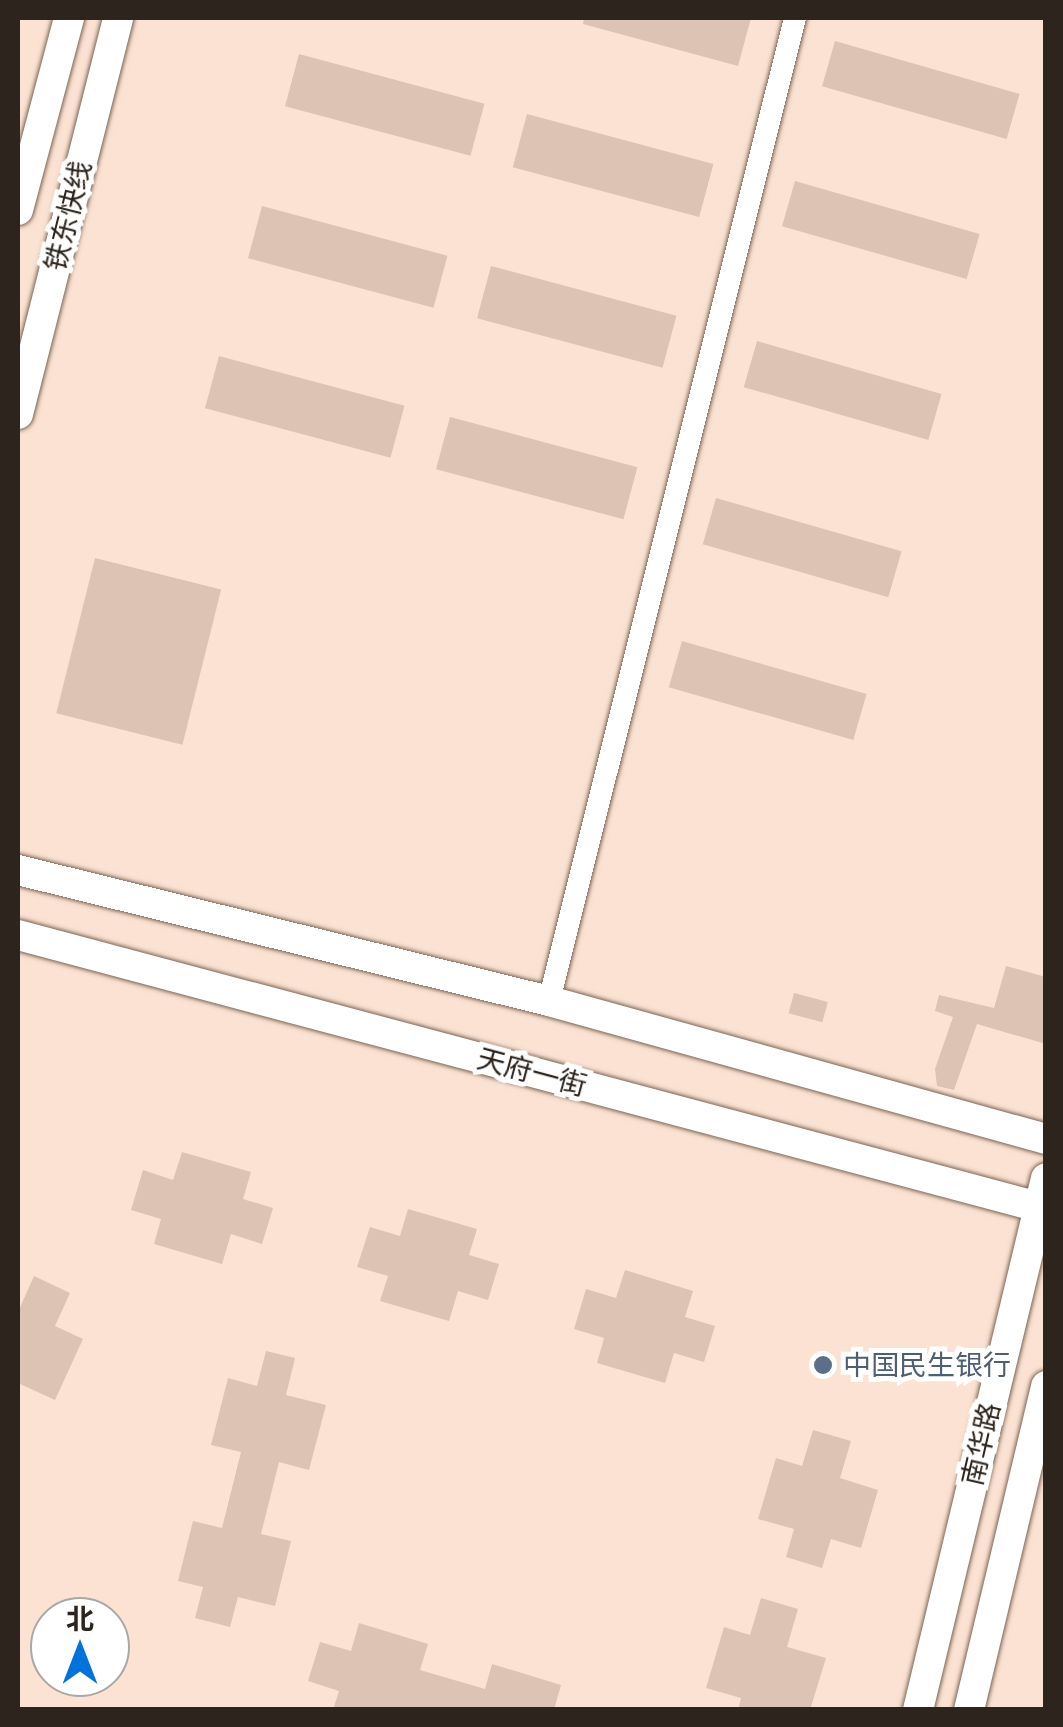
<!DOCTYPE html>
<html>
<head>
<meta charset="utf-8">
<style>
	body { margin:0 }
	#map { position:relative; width:1063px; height:1727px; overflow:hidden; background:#fce2d2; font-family:"PT Sans Narrow","Noto Sans SC",sans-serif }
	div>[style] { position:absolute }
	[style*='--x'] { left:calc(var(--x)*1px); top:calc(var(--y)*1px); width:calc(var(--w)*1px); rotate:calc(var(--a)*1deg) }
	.building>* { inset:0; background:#dcc3b3; transform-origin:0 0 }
	.roads { filter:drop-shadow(0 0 2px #7b6556) drop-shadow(0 0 2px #7b6556) }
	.street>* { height:22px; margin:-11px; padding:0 11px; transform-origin:11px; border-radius:11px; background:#fff }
	.secondary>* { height:30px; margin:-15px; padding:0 15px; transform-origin:15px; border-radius:15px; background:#fff }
	.dots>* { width:28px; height:28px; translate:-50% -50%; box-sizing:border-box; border:5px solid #fff; border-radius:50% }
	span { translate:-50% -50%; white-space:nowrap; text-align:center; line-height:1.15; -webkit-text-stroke:10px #fff; paint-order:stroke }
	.street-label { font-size:28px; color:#2d241d }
	.service-label { font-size:28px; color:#4e5e75 }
	.left { translate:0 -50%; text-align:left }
	.frame { position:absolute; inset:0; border:20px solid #2d241d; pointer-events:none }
	.north { position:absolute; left:30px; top:1597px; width:100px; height:100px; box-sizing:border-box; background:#fff; border:2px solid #aba7a5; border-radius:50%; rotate:0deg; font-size:28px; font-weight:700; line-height:40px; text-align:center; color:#2d241d }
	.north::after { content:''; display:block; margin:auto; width:35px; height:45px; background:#0072d9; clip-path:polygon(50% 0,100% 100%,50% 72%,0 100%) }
</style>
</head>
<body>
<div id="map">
	<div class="building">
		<i style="clip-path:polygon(584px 18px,751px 18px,738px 66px,583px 24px)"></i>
		<i style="left:835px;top:41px;width:192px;height:47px;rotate:16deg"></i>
		<i style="left:299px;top:54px;width:192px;height:54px;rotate:15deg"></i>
		<i style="left:527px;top:114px;width:193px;height:55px;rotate:15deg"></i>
		<i style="left:795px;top:181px;width:192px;height:47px;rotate:16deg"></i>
		<i style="left:262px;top:206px;width:192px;height:54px;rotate:15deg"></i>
		<i style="left:491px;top:266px;width:192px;height:54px;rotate:15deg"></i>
		<i style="left:757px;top:341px;width:192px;height:48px;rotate:16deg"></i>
		<i style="left:219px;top:356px;width:192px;height:54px;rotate:15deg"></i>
		<i style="left:450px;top:417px;width:194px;height:54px;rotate:15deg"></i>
		<i style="left:716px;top:498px;width:193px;height:48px;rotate:16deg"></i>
		<i style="left:95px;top:558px;width:130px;height:160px;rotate:14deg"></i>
		<i style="left:682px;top:641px;width:192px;height:48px;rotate:16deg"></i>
		<i style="clip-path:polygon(1006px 966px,1046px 977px,1046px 1044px,977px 1024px,954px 1090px,937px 1086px,935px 1069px,953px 1017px,935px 1011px,939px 995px,994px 1008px)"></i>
		<i style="left:794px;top:993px;width:35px;height:21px;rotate:15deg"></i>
		<i style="clip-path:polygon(182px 1152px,251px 1172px,243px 1199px,273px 1208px,262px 1244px,231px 1234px,222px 1264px,154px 1244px,161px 1219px,131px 1210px,143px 1170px,173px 1180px)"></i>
		<i style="clip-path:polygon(408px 1209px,477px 1229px,469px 1255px,499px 1264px,488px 1300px,458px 1291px,449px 1321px,380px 1301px,388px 1276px,357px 1267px,370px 1227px,400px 1236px)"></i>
		<i style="clip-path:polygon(625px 1270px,693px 1291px,685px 1317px,715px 1326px,704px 1362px,674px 1353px,665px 1383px,597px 1363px,604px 1338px,574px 1329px,586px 1289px,616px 1298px)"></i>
		<i style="clip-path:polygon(34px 1276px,70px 1293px,55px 1326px,83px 1339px,55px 1400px,18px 1383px,18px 1312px)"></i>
		<i style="clip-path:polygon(266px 1351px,295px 1358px,286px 1395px,326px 1405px,309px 1470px,279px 1462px,261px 1534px,291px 1541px,275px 1606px,238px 1597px,230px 1627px,195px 1618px,203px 1587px,178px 1581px,193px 1521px,222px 1528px,241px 1452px,211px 1445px,228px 1378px,257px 1386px)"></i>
		<i style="clip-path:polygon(813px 1430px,851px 1441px,840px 1478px,878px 1490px,861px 1548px,831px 1539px,822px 1568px,786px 1557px,794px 1529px,758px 1519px,776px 1458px,802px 1466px)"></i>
		<i style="clip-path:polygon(761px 1598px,798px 1609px,787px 1647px,826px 1658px,810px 1710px,738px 1710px,741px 1698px,706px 1688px,724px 1627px,750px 1635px)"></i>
		<i style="clip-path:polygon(359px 1623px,428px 1644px,420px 1670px,485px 1689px,492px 1664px,561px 1685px,554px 1710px,333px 1710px,339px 1691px,308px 1681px,320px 1642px,351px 1651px)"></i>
	</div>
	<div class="roads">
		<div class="street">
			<i style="--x:549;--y:1001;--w:1013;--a:-75.95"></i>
		</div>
		<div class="secondary">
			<i style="--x:18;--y:210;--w:199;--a:-75.1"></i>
			<i style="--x:18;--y:414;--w:408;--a:-75.8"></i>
			<i style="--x:18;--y:870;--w:547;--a:13.86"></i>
			<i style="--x:549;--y:1001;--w:516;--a:15.52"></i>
			<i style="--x:18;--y:935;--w:1064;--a:14.92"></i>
			<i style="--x:918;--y:1710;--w:547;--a:-76.47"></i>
			<i style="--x:969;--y:1710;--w:333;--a:-76.6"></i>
		</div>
	</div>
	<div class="dots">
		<i style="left:823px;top:1365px;background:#5c6f8a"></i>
	</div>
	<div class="street-label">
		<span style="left:68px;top:216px;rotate:-76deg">铁东快线</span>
		<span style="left:532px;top:1072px;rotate:15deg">天府一街</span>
		<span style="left:981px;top:1444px;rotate:-77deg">南华路</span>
	</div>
	<div class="service-label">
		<span class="left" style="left:843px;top:1365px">中国民生银行</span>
	</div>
	<div class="frame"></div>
	<div class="north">北</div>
</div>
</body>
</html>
